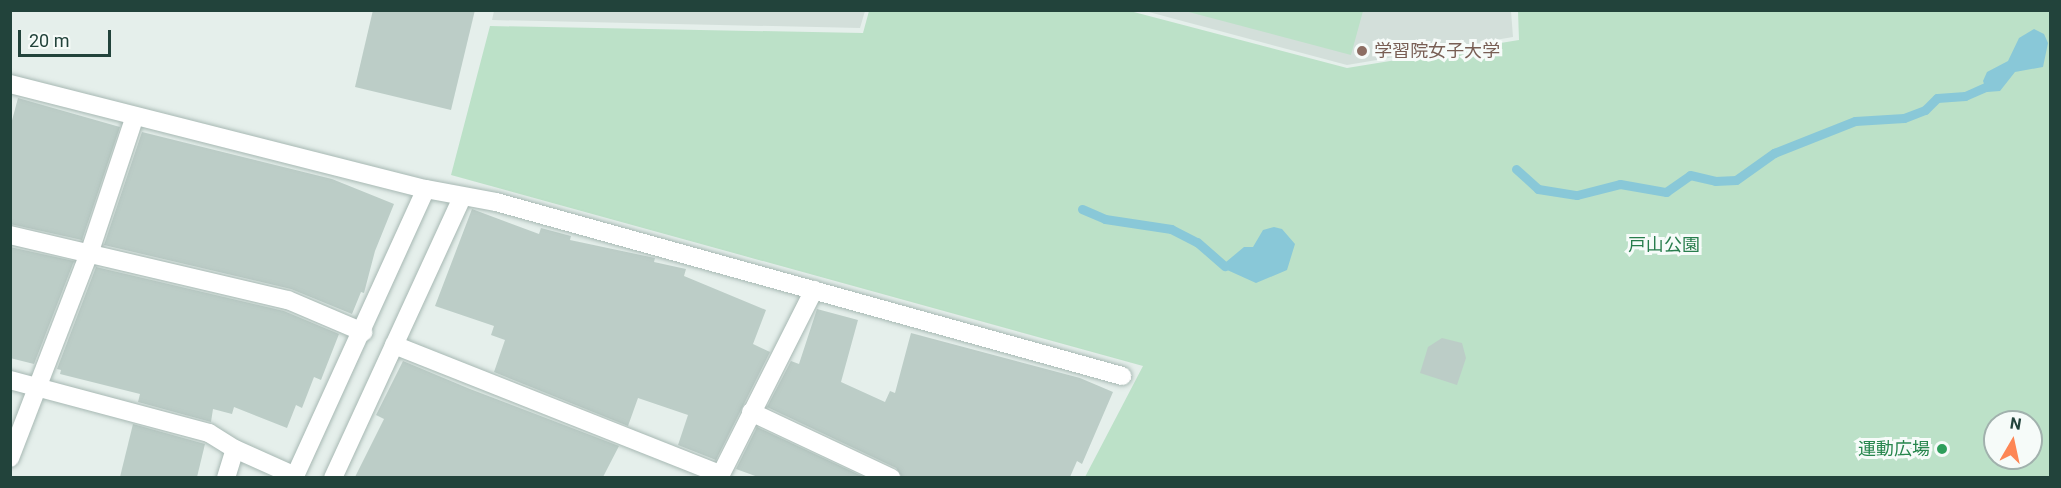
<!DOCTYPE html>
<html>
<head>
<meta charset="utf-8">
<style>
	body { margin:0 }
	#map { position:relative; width:2061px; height:488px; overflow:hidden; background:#e5efeb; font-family:Roboto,"Noto Sans JP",sans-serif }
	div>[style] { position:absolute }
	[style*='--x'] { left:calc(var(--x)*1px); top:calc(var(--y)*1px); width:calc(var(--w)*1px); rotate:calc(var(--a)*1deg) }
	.built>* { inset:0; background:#d3dfda }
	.green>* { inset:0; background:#bce1c8 }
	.water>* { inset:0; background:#89c8d8 }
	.stream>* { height:9px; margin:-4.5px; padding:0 4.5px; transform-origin:4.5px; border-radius:4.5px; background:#89c8d8 }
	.building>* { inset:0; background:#bccdc7 }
	.roads { filter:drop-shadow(0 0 2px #a7b8b3) drop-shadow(0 0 2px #a7b8b3) }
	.minor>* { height:18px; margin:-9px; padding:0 9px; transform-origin:9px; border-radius:9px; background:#fff }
	.dots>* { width:16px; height:16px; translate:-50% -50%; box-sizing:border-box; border:3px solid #f6fbf9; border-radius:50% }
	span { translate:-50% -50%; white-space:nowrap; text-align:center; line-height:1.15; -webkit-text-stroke:6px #f6fbf9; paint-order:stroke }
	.education-label { font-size:18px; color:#785e54 }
	.left { translate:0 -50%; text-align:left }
	.park-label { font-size:18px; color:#287d4d }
	.leisure-label { font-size:18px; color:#27864d }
	.right { translate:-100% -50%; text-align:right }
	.frame { position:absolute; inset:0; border:12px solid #22433b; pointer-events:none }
	.north { position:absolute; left:1983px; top:410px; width:60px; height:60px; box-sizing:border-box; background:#f6fbf9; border:2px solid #a1b1ad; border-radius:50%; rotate:9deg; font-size:16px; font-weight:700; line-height:24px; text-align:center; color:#22433b }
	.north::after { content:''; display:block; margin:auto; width:21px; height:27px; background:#fd8655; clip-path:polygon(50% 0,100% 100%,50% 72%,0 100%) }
	.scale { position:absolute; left:18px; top:30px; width:93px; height:27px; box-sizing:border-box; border:3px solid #22433b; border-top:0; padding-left:8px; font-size:18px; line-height:21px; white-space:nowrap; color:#22433b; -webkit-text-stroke:4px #f6fbf9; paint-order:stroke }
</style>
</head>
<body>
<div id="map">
	<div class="built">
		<i style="clip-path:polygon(494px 11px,494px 10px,865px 11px,860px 28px,492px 20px)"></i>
		<i style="clip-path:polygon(1145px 11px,1511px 11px,1513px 37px,1347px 65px)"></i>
	</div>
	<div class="green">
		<i style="clip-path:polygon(evenodd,869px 11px,1130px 11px,1347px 68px,1519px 40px,1518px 11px,2050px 11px,2050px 477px,1085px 477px,1143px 366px,451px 175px,490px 26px,863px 33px,869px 11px,1995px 422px,2031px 422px,2031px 458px,1995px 458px,1995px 422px)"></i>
		<i style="clip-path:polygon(1185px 11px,1363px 11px,1351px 55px)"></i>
	</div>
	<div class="water">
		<i style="clip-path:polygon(2034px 29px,2044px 34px,2048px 43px,2043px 67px,2015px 72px,2000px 91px,1987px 92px,1983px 81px,1987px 72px,2008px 61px,2019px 38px)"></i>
		<i style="clip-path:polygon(1274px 227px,1282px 229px,1295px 244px,1287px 270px,1256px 283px,1225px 269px,1226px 262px,1244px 247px,1253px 247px,1263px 230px)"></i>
	</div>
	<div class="stream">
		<i style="--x:1516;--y:169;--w:30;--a:42"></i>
		<i style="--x:1538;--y:189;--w:39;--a:9"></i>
		<i style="--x:1577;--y:195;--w:44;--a:-14.3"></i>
		<i style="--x:1620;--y:184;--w:47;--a:9.9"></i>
		<i style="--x:1666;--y:192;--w:29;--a:-35"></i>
		<i style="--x:1690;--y:175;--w:26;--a:13"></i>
		<i style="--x:1715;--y:181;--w:21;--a:-3"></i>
		<i style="--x:1736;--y:180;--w:47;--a:-35.4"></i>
		<i style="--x:1774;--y:153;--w:87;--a:-21.6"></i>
		<i style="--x:1855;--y:121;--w:49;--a:-3.5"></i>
		<i style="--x:1904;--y:118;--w:22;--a:-21"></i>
		<i style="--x:1925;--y:110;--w:17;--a:-45"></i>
		<i style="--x:1937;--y:98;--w:28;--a:-4"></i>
		<i style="--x:1965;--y:96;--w:22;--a:-24"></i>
		<i style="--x:1082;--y:209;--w:25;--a:23"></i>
		<i style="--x:1105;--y:219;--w:67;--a:8.6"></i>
		<i style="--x:1171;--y:229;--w:29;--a:27"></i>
		<i style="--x:1197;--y:242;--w:37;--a:41"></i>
	</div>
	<div class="building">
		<i style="clip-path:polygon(373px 10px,475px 10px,451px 110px,355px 87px)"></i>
		<i style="clip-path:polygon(18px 98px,120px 127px,82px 240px,10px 224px,10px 128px)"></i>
		<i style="clip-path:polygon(142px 132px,332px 179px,394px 204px,375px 251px,364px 293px,361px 292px,352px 314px,291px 289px,104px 245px)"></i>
		<i style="clip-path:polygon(472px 209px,539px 234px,541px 228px,571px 236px,570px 240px,655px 258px,654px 262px,686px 269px,684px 276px,766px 310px,753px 344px,770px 352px,716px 460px,678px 445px,688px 415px,638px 398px,628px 426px,494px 372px,505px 340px,491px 335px,494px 326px,435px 306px)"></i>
		<i style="clip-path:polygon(10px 247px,74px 261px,34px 364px,10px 358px)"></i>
		<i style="clip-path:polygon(96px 267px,284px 311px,339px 334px,321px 380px,314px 377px,302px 408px,296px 405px,287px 428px,234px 407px,232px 414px,213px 409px,211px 422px,138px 402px,140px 394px,60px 374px,61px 370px,57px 369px)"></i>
		<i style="clip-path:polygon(817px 309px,858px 320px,841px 382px,885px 402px,890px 391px,895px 393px,911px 333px,1080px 378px,1113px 392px,1082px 464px,1077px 461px,1070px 477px,902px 477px,896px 468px,767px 407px,791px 361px,799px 364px)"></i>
		<i style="clip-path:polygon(1442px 338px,1462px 343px,1466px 358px,1457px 385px,1420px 373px,1428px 347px)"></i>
		<i style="clip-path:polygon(403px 361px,470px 389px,619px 446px,603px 477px,355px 477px,384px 419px,376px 415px)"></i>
		<i style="clip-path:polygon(133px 424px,205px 444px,197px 477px,120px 477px)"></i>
		<i style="clip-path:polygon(757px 427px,864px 477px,758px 477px,736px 469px)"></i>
	</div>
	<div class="roads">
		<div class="minor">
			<i style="--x:10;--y:84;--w:429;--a:14.2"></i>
			<i style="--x:426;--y:189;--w:71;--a:10.5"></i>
			<i style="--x:496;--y:202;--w:650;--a:15.53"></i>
			<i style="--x:10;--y:235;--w:285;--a:13.2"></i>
			<i style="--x:288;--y:300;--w:82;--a:23.1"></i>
			<i style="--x:394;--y:345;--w:351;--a:21.6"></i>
			<i style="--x:10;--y:380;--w:206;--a:14.9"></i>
			<i style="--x:209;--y:433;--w:31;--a:32"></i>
			<i style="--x:235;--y:449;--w:66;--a:24.2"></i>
			<i style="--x:295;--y:476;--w:315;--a:-65.5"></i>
			<i style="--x:751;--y:412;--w:155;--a:25.2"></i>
			<i style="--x:10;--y:458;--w:222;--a:-68.9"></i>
			<i style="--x:90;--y:251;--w:142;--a:-71.6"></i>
			<i style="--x:226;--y:478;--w:30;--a:-73"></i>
			<i style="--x:333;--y:478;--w:309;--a:-65.3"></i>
			<i style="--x:719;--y:478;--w:211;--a:-63.2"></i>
		</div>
	</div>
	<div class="dots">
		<i style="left:1362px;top:51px;background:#8d6e63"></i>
		<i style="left:1942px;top:449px;background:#2e9e5b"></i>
	</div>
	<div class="education-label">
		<span class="left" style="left:1374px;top:51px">学習院女子大学</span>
	</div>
	<div class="park-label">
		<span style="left:1664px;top:245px">戸山公園</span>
	</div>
	<div class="leisure-label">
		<span class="right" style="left:1930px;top:449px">運動広場</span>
	</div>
	<div class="frame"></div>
	<div class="north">N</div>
	<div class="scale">20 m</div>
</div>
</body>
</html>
